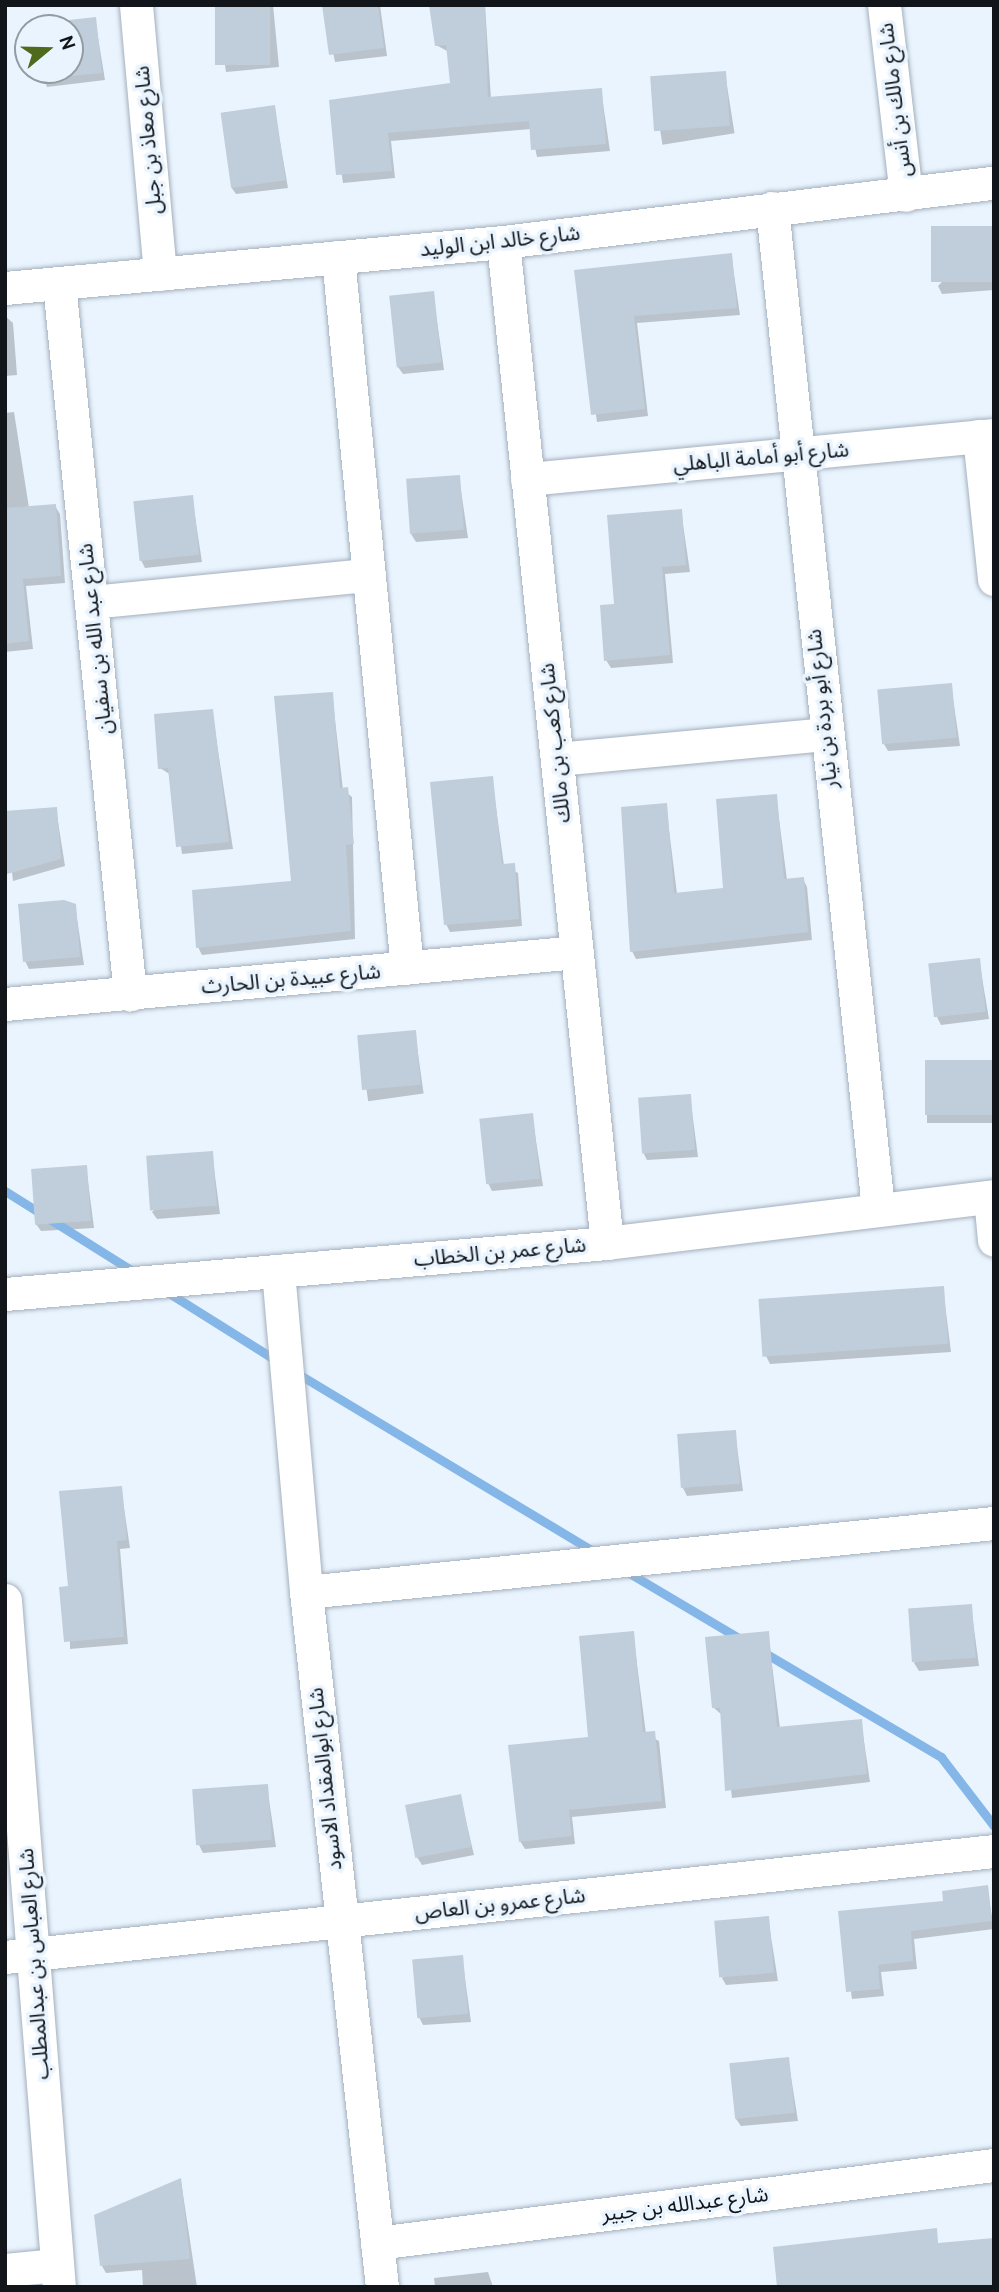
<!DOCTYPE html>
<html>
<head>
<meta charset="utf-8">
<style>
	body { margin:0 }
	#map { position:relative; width:999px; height:2292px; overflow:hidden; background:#e9f4fe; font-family:Cabin,"Noto Sans Arabic",sans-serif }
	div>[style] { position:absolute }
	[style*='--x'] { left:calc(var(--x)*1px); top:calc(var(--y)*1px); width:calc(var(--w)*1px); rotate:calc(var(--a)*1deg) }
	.shadow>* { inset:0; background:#0003; transform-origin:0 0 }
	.stream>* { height:9px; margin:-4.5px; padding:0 4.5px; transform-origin:4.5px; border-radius:4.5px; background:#84b7e8 }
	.building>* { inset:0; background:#c0cdda; transform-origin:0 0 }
	.roads { filter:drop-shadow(0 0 2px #a4b0bd) drop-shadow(0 0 2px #a4b0bd) }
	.minor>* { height:33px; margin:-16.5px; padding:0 16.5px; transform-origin:16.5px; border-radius:16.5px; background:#fff }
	span { translate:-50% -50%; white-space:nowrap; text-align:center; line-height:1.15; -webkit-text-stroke:7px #e9f4fe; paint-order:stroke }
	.street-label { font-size:21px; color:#12161b }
	.frame { position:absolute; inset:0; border:7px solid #12161b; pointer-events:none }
	.north { position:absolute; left:14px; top:14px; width:70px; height:70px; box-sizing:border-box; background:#e9f4fe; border:2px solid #939ba3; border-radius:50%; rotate:71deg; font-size:19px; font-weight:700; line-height:28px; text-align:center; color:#12161b }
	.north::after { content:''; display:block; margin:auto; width:24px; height:32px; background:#4f6a1c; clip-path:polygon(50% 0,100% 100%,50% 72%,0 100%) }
</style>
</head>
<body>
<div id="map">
	<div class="shadow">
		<i style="clip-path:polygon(216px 5px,273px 5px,279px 67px,226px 72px)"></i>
		<i style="clip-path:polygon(324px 5px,380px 5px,387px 56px,335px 62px)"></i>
		<i style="clip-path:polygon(431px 5px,485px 5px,491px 99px,601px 90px,610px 151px,537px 157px,531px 129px,391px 141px,395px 178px,343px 183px,331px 102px,452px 85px,449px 52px,436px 45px)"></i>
		<i style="clip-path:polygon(95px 19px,105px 80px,47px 87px,41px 70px,70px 70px,70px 28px,36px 26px)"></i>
		<i style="left:725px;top:73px;width:61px;height:73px;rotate:81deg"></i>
		<i style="clip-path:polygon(274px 107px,288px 188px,236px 194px,231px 187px)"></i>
		<i style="clip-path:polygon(994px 228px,994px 290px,942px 294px,938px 286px)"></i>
		<i style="clip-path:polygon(731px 254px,740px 315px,637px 323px,648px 416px,597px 422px,576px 272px)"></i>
		<i style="clip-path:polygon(433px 293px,444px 370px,403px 374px,398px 367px)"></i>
		<i style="clip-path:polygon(5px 316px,13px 323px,17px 375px,5px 376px)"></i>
		<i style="clip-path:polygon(14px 412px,29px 508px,55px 506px,60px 514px,65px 583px,26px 586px,33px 649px,5px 652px,5px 413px)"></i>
		<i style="clip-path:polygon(459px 477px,468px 538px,416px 542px,411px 534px)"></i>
		<i style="clip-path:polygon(192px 497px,202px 562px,145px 568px,141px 560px)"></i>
		<i style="clip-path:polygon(681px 511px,690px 572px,665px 574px,673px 663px,611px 668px,606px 660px,616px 606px)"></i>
		<i style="clip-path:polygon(951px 685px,960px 746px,888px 751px,884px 744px)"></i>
		<i style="clip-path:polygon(332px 693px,343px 790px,352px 797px,355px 939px,202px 955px,198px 947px,293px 883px)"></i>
		<i style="clip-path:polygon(212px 711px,233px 849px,182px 854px,171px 775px,160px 768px)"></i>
		<i style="clip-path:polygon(492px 778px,504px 866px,518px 873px,522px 926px,450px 932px,446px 924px)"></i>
		<i style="clip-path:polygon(776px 796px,787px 880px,803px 879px,807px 887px,812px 940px,636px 959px,632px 951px,666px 805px,677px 894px,725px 890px)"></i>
		<i style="clip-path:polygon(56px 809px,65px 866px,13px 881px,5px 813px)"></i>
		<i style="clip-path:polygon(75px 905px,84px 965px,29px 969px,25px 961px)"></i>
		<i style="clip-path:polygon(979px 960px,989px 1019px,941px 1025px,937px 1017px)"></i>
		<i style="left:415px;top:1032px;width:62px;height:56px;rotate:82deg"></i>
		<i style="left:994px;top:1061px;width:62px;height:67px;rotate:90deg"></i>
		<i style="clip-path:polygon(690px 1096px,698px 1157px,647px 1160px,643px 1152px)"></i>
		<i style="clip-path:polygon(532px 1115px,543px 1186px,492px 1191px,488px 1183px)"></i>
		<i style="clip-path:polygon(212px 1153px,220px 1214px,157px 1219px,152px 1212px)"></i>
		<i style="clip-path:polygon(86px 1166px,94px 1228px,41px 1231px,36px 1224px)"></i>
		<i style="clip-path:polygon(943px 1288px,951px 1352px,770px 1364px,766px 1356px)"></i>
		<i style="clip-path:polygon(735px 1432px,743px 1491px,687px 1496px,683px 1488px)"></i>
		<i style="clip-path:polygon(121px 1488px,130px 1548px,120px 1549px,128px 1644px,70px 1649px,69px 1588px)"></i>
		<i style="clip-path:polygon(971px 1606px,979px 1666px,919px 1671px,914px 1663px)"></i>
		<i style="clip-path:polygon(633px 1633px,646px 1734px,659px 1741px,666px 1808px,572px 1817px,575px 1844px,525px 1849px,520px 1841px,590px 1739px)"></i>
		<i style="clip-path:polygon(768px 1633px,780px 1728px,861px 1721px,870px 1782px,732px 1798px,722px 1715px,714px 1708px)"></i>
		<i style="clip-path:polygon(267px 1786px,276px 1847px,203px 1853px,199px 1845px)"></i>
		<i style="clip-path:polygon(460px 1796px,474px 1855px,422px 1865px,417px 1857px)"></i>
		<i style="clip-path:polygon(987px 1887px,994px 1929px,914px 1939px,917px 1969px,881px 1972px,884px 1996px,852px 1999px,840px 1912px,945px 1902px)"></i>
		<i style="clip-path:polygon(768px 1918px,778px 1981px,726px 1985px,722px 1978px)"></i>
		<i style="clip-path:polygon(462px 1957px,471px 2022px,423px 2025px,419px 2017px)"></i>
		<i style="clip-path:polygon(788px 2058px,798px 2121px,741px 2126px,736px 2119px)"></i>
		<i style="clip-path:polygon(181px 2181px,197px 2287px,143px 2287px,142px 2270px,106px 2273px,102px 2266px)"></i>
		<i style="clip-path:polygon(488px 2272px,493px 2287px,435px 2287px,434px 2278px)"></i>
	</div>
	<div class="stream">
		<i style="--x:5;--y:1191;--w:152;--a:32.1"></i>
		<i style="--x:164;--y:1290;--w:133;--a:32.1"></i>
		<i style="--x:295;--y:1372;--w:349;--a:31"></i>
		<i style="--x:624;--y:1570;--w:137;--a:30.7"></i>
		<i style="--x:763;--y:1652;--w:207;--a:30.5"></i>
		<i style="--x:941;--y:1757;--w:87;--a:52.5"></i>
	</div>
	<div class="building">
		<i style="left:215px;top:5px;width:55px;height:60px"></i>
		<i style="clip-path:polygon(322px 5px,378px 5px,384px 48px,329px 55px)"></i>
		<i style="clip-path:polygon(429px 5px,485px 5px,488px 97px,602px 88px,606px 144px,531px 150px,529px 121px,388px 133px,392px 171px,336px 175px,329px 100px,450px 83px,446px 45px,435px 46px)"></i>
		<i style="clip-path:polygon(96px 17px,102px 73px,41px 79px,40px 70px,70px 70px,70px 28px,34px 24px)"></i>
		<i style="left:726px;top:71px;width:55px;height:76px;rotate:86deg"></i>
		<i style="left:275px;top:105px;width:76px;height:55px;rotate:82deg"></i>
		<i style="left:994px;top:226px;width:56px;height:63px;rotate:90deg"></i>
		<i style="clip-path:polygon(732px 253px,737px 308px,634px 316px,645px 409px,591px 415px,574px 270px)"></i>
		<i style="left:434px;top:291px;width:72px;height:45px;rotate:84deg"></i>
		<i style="left:460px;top:475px;width:55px;height:54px;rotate:86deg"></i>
		<i style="left:193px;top:495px;width:60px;height:60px;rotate:84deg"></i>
		<i style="clip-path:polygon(56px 504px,61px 576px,23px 579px,29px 641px,5px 644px,5px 508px)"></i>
		<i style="clip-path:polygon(682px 509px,686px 565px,662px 567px,670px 655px,604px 661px,600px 605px,614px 604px,607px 515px)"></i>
		<i style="left:952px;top:683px;width:55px;height:75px;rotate:85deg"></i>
		<i style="clip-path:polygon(333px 692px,340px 788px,348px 787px,354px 844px,346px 845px,351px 931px,196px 948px,192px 890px,291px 881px,274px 696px)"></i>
		<i style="clip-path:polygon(213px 709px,229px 842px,176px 847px,168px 768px,158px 769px,154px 714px)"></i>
		<i style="clip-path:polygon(493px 776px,502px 864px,515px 863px,519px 919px,444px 925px,430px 782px)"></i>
		<i style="clip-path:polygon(777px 794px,784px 879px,804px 877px,808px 932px,630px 952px,621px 807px,667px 803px,674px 893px,723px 888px,716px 799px)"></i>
		<i style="clip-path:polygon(57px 807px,61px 859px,7px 874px,5px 811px)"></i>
		<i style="clip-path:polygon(64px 900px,76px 904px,80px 957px,23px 962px,18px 904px)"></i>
		<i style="left:980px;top:958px;width:54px;height:52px;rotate:84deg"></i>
		<i style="left:416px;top:1030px;width:55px;height:59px;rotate:85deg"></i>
		<i style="left:994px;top:1060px;width:55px;height:69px;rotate:90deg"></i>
		<i style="left:691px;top:1094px;width:56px;height:53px;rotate:86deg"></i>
		<i style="left:533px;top:1113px;width:66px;height:54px;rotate:84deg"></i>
		<i style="left:213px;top:1151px;width:55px;height:67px;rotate:86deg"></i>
		<i style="left:87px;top:1165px;width:56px;height:56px;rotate:86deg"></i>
		<i style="left:944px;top:1286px;width:58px;height:186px;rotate:86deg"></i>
		<i style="left:736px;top:1430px;width:54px;height:59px;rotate:86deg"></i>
		<i style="clip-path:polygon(122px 1486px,127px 1540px,117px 1541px,124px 1637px,64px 1642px,59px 1587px,68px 1586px,59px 1491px)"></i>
		<i style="left:972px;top:1604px;width:54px;height:64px;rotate:86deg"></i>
		<i style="clip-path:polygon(634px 1631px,643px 1732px,655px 1731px,662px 1801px,569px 1810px,572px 1836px,519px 1842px,508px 1745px,588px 1737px,579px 1636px)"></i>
		<i style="clip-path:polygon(769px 1631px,777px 1727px,862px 1719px,867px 1774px,725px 1791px,720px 1708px,712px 1708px,705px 1637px)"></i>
		<i style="left:268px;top:1784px;width:56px;height:76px;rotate:86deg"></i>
		<i style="left:461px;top:1794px;width:54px;height:57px;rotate:79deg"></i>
		<i style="clip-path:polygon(988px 1885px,992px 1921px,911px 1931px,913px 1961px,878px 1965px,880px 1989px,846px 1992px,838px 1911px,943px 1901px,942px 1891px)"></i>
		<i style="left:769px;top:1916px;width:57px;height:55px;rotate:85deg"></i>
		<i style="left:463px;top:1955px;width:59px;height:51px;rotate:85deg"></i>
		<i style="left:789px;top:2057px;width:56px;height:60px;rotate:84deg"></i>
		<i style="clip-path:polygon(181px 2178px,190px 2259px,100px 2266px,94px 2215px)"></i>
		<i style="clip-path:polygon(937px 2228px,938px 2243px,994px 2238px,994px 2287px,777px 2287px,773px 2247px)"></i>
	</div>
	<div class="roads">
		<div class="minor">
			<i style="--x:136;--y:5;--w:270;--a:84.9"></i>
			<i style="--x:884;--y:5;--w:191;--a:83.4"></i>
			<i style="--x:772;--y:208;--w:1006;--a:83.95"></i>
			<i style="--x:503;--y:242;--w:1006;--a:84.07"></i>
			<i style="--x:338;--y:257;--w:714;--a:84.46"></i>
			<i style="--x:59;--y:283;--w:715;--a:84.3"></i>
			<i style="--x:5;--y:288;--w:500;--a:-5.28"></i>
			<i style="--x:503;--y:242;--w:495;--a:-6.9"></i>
			<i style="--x:979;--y:436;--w:144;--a:84"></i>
			<i style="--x:527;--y:479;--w:469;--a:-5.4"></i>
			<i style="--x:91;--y:602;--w:278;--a:-5.6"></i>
			<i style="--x:557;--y:759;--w:269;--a:-5.3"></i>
			<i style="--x:5;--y:1004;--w:574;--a:-5.19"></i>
			<i style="--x:990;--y:1197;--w:43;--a:84.7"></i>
			<i style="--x:278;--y:1271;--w:322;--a:85"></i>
			<i style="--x:306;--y:1592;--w:699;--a:83.76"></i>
			<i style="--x:5;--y:1294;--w:604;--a:-4.84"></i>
			<i style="--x:607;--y:1243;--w:390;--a:-6.9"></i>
			<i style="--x:306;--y:1592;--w:691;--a:-5.73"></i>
			<i style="--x:5;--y:1600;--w:689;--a:85.51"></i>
			<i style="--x:5;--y:1957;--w:995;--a:-6.12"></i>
			<i style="--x:377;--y:2243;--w:622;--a:-7.21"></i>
			<i style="--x:5;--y:2270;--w:52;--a:-5.5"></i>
		</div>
	</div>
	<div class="street-label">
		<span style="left:895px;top:100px;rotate:-97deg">شارع مالك بن أنس</span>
		<span style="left:148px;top:140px;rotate:-95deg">شارع معاذ بن جبل</span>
		<span style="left:500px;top:241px;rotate:-6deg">شارع خالد ابن الوليد</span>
		<span style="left:761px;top:457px;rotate:-5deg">شارع أبو أمامة الباهلي</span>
		<span style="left:95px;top:639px;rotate:-96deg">شارع عبد الله بن سفيان</span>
		<span style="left:822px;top:709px;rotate:-96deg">شارع أبو بردة بن نيار</span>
		<span style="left:555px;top:743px;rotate:-96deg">شارع كعب بن مالك</span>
		<span style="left:291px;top:979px;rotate:-5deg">شارع عبيدة بن الحارث</span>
		<span style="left:500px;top:1252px;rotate:-5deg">شارع عمر بن الخطاب</span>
		<span style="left:325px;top:1779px;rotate:-96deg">شارع ابوالمقداد الاسود</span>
		<span style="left:500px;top:1904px;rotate:-6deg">شارع عمرو بن العاص</span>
		<span style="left:34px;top:1964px;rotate:-94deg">شارع العباس بن عبدالمطلب</span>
		<span style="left:685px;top:2204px;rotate:-7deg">شارع عبدالله بن جبير</span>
	</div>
	<div class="frame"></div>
	<div class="north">N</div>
</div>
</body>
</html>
